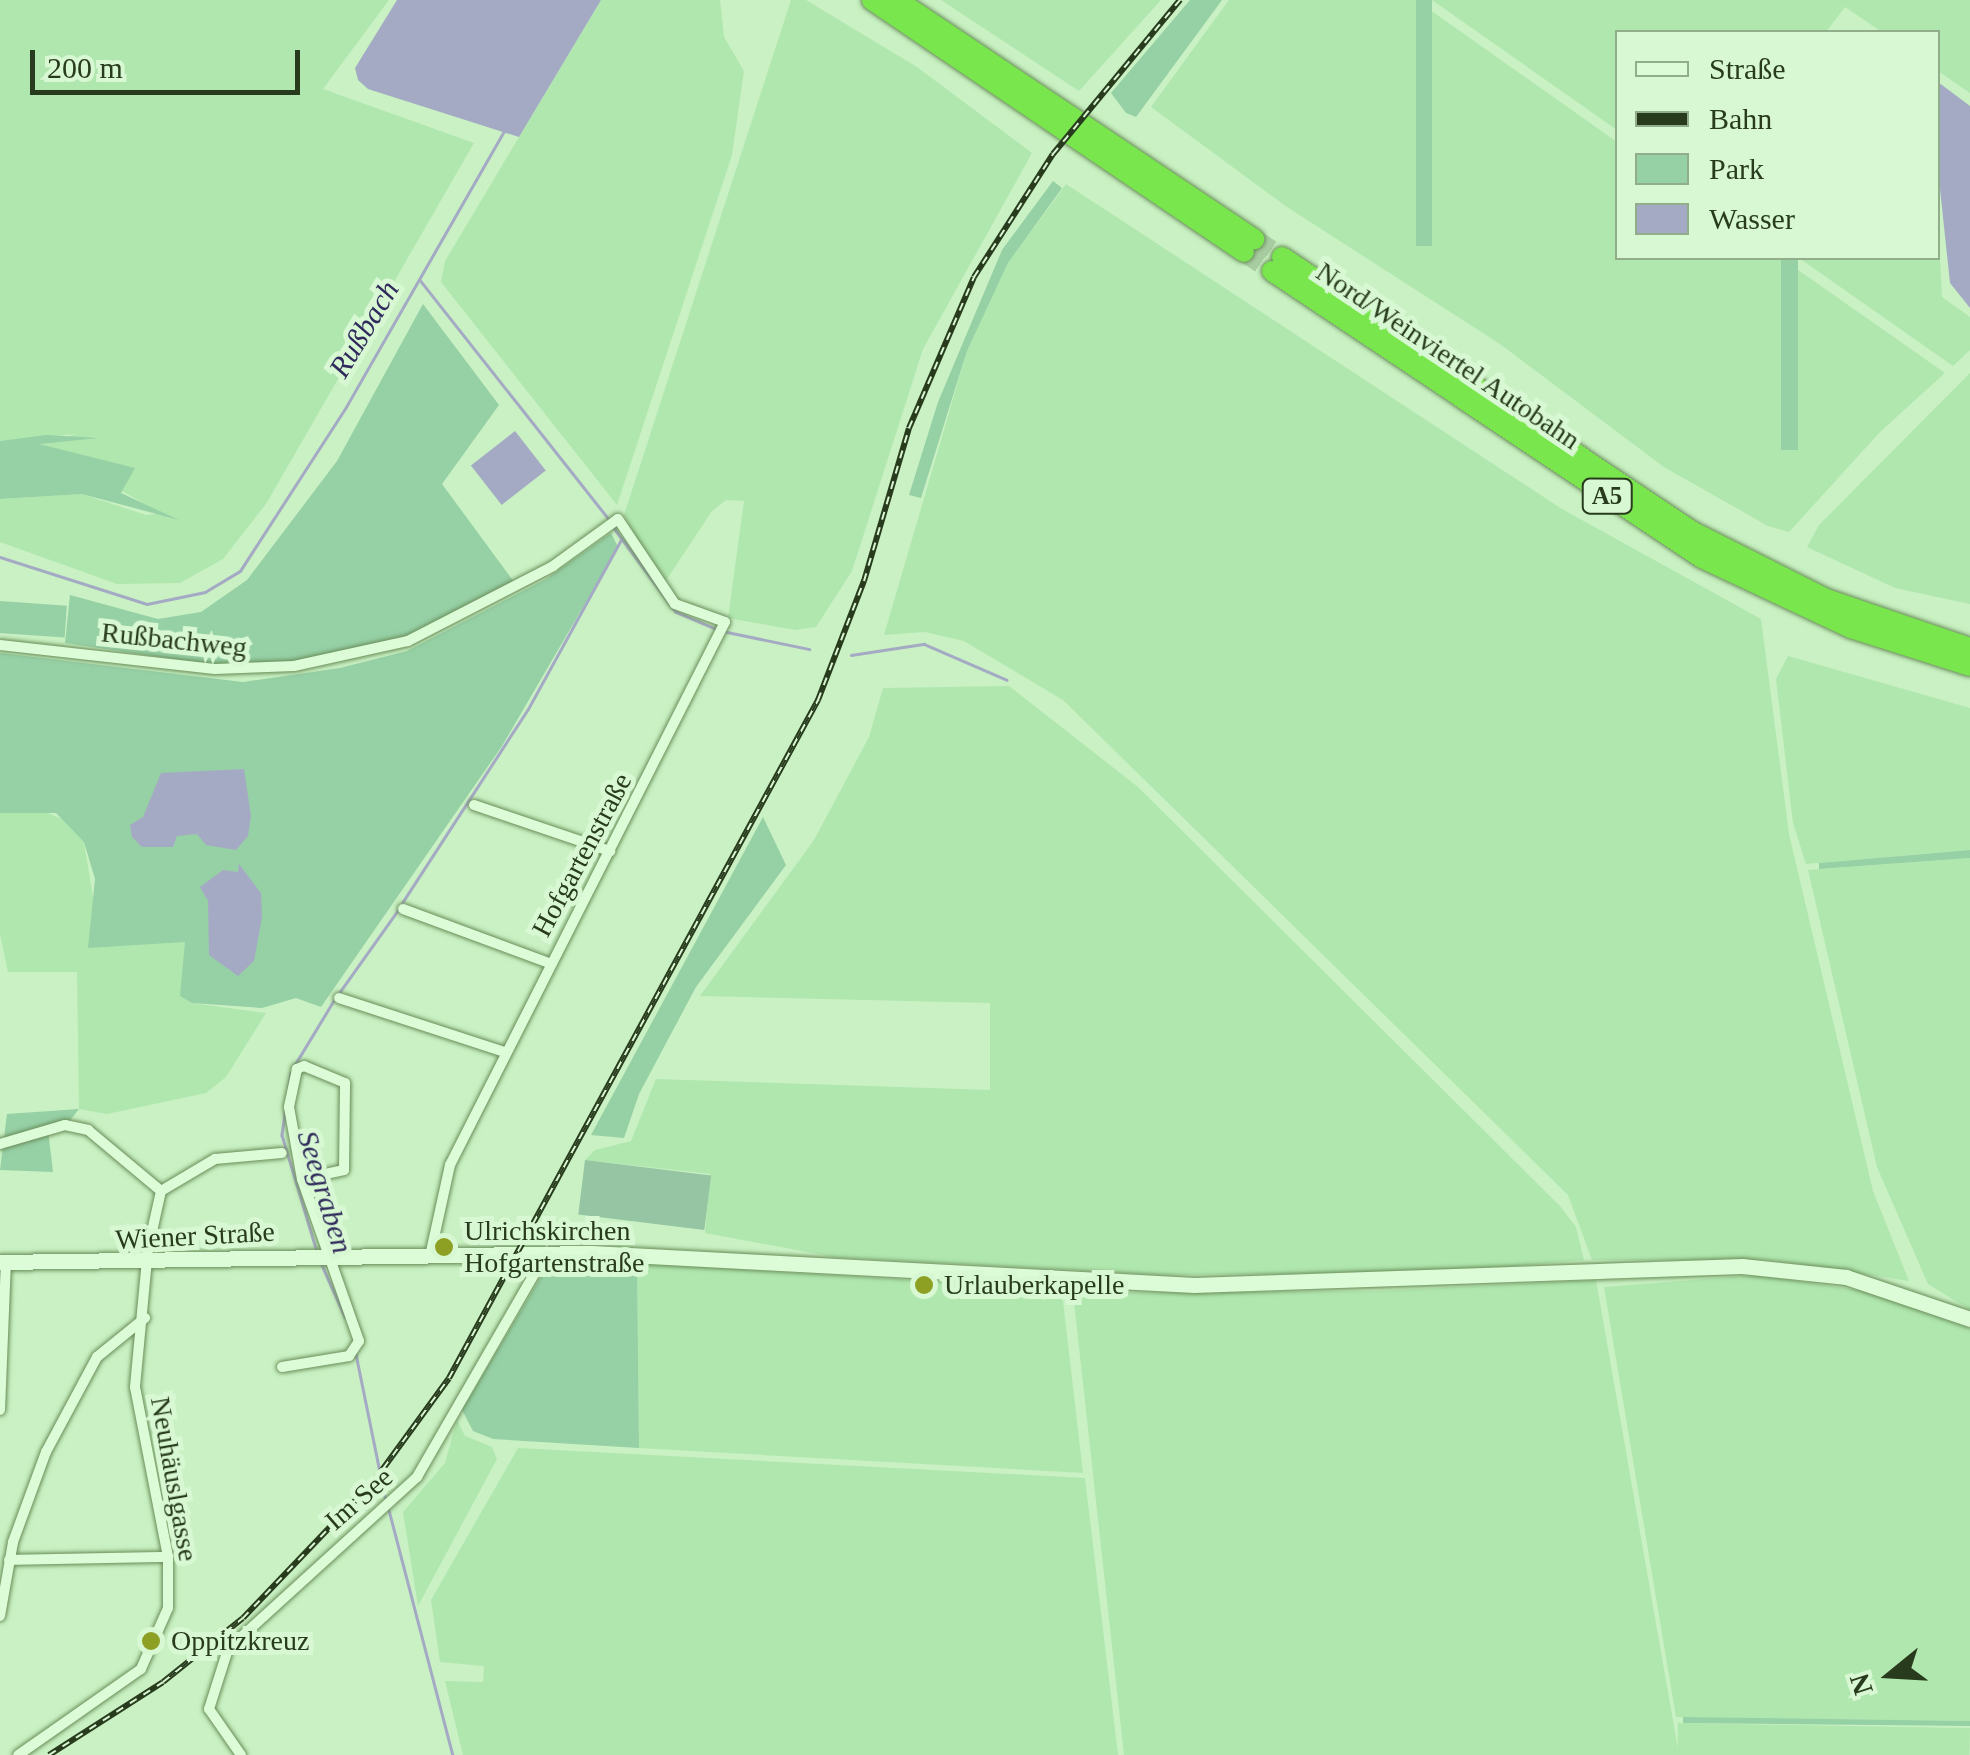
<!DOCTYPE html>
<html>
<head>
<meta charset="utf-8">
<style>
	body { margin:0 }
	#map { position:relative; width:1970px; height:1755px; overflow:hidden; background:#c9f1c3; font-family:"Times New Roman",serif }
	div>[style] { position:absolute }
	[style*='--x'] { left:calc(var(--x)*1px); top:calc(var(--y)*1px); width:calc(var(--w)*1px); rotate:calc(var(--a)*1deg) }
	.farmland>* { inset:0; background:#b0e7af; transform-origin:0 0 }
	.green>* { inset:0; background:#96d0a5; transform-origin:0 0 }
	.cemetery>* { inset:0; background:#95c5a2; transform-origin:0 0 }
	.water>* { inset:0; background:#a5aac4; transform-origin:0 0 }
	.stream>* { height:2.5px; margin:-1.25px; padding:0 1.25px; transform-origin:1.25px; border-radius:1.25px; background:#a5aac4 }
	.highway-tunnel>* { height:20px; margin-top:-10px; transform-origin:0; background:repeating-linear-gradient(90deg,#a9cda2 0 20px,transparent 0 30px) }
	.roads { filter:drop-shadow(0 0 2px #698d58) drop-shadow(0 0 2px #698d58) }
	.street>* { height:10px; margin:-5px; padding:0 5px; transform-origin:5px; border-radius:5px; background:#dcfbd7 }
	.secondary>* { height:15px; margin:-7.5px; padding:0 7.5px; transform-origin:7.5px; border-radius:7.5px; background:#dcfbd7 }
	.highway>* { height:20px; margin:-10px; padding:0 10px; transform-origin:10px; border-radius:10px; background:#7ae64e }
	.rail>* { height:6px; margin-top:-3px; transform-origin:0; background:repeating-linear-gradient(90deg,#d8f8d3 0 8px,#283c1d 0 16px); box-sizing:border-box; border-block:2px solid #283c1d }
	.dots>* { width:28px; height:28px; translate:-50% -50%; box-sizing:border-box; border:5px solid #d8f8d3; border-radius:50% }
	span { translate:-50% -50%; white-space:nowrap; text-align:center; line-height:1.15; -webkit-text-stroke:10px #d8f8d3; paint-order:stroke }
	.shield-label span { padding:2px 8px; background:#d8f8d3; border:2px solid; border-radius:8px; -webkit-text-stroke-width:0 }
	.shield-label { font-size:25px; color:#283c1d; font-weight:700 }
	.street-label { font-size:28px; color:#283c1d }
	.poi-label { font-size:28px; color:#283c1d }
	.left { translate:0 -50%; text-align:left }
	.water-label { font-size:30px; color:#302b5c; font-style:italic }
	.legend { position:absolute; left:1615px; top:30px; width:325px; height:230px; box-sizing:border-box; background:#d8f8d3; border:2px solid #92ad8a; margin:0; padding:12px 18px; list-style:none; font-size:30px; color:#283c1d }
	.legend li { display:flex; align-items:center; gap:20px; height:50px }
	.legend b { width:50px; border:2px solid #92ad8a }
	.north { position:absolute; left:1840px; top:1625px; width:100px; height:100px; -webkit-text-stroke:8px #d8f8d3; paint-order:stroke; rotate:252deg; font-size:28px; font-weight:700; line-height:40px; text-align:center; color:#283c1d }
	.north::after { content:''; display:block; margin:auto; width:35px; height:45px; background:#283c1d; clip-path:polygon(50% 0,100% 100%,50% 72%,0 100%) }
	.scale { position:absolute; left:30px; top:50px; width:270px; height:45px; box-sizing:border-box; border:5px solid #283c1d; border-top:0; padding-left:12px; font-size:30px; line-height:35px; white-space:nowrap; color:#283c1d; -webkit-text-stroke:8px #d8f8d3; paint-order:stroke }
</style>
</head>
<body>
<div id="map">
	<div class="farmland">
		<i style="clip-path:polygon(0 0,389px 0,323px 89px,474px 143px,266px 504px,223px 559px,180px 583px,117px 584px,0 542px,0 499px,82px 494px,146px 515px,161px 513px,39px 444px,76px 434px,0 441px)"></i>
		<i style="clip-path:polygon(601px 0,720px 0,724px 37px,744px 71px,732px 155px,617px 505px,441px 282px,445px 261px)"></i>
		<i style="clip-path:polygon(791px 0,806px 0,917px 67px,1032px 153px,923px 349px,852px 571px,816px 627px,795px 630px,728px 618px,744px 501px,726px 500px,712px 511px,663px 585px,624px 515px)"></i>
		<i style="clip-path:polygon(941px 0,1161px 0,1079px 91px)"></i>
		<i style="clip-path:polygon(1229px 0,1416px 0,1617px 142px,1618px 258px,1781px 258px,1945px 373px,1880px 432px,1789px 532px,1768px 526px,1664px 467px,1500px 344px,1287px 207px,1151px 107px)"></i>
		<i style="clip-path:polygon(1432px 0,1970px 0,1970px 93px,1938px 71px,1938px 32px,1882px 32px,1845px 7px,1826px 32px,1618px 32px,1617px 130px)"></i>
		<i style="clip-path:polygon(1066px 184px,1562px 509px,1761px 619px,1789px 834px,1873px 1191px,1909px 1281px,1773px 1260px,1592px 1260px,1568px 1195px,1063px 700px,964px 641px,925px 632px,884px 635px,967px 351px,1008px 263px)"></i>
		<i style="clip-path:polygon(1938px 222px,1942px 297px,1970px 317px,1970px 350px,1953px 366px,1799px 258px,1938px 258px)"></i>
		<i style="clip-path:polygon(1970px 373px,1970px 604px,1895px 588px,1807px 547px,1819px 525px)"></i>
		<i style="clip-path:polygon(1788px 656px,1970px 708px,1970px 850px,1806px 864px,1793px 823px,1776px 679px)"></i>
		<i style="clip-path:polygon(1009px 686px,1138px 787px,1560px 1206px,1576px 1227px,1584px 1260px,1445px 1272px,1166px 1275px,834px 1257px,705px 1233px,710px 1174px,585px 1160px,595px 1150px,631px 1141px,656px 1079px,990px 1090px,990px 1003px,700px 996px,814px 840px,869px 737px,883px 688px)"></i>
		<i style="clip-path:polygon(41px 810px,71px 823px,84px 842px,94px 903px,186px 942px,192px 1003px,266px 1013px,226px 1077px,206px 1093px,107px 1114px,79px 1109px,77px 972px,8px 972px,0 934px,0 813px)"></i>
		<i style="clip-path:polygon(1970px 858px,1970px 1310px,1928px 1284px,1877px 1167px,1808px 870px)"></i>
		<i style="clip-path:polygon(637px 1263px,1051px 1289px,1063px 1301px,1083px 1473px,639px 1448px)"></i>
		<i style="clip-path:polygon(1756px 1275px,1864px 1291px,1970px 1328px,1970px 1721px,1676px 1717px,1604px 1287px)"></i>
		<i style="clip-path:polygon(1596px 1280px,1679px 1755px,1124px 1755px,1073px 1293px,1375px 1291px)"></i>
		<i style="clip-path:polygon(457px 1420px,465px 1436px,492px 1447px,497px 1459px,418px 1606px,403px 1512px,445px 1463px)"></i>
		<i style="clip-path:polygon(518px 1448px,1085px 1478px,1118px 1755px,463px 1755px,445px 1681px,483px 1682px,484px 1666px,440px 1662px,431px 1600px)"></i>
		<i style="left:1678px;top:1723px;width:292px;height:33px;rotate:1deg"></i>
	</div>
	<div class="green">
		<i style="clip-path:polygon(1190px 0,1222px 0,1136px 117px,1126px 113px,1111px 93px)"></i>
		<i style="left:1416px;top:0;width:16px;height:246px"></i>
		<i style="clip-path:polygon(1053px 181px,1062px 188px,1008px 263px,967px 351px,921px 498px,909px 495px,938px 402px,1002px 250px)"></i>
		<i style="left:1781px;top:258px;width:17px;height:192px"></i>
		<i style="clip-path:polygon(423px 304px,499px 405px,442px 484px,514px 582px,405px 637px,283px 665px,208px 664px,65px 643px,70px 595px,158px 619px,201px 612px,247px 580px,337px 461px)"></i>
		<i style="clip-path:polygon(46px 435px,99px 438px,39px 444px,135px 468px,121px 493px,179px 520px,82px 494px,0 499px,0 441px)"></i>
		<i style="clip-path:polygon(611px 533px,618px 547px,502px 746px,321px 1007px,296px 998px,262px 1008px,192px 1003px,180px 996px,185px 942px,88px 948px,95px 879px,84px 842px,56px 813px,0 813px,0 653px,243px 682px,340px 668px,407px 651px,546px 579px)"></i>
		<i style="left:0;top:601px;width:67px;height:32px;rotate:4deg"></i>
		<i style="clip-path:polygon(763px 817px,786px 865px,696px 987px,639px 1094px,624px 1138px,591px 1135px)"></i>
		<i style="clip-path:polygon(1970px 850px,1970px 858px,1819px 869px,1819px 863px)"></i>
		<i style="clip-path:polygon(79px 1109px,65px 1127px,48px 1130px,53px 1172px,0 1170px,7px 1114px)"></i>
		<i style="clip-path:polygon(552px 1258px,637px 1263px,639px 1448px,493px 1439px,473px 1431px,462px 1410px)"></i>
		<i style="clip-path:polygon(1683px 1717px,1970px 1721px,1970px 1726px,1683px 1723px)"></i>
	</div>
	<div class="cemetery">
		<i style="left:585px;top:1160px;width:127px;height:55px;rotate:7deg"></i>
	</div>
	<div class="water">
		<i style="clip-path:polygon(397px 0,601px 0,519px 137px,368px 89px,358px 80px,355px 68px)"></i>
		<i style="clip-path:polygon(1938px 82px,1970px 106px,1970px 308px,1950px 283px,1938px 170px)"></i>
		<i style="left:515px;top:431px;width:50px;height:56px;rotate:52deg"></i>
		<i style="clip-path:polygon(244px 769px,251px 816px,248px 836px,236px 850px,206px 845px,197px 834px,177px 836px,173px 847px,142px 847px,132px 837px,130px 825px,143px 817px,161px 773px)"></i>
		<i style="clip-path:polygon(239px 864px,261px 893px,262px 917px,254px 961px,238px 976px,209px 955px,208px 901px,200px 887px,223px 870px,238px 872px)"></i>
	</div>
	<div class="stream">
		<i style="--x:420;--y:280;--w:307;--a:51.7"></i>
		<i style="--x:614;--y:528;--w:104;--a:53.6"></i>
		<i style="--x:676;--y:612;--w:47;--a:22.7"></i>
		<i style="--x:0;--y:557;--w:154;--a:17.7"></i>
		<i style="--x:147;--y:604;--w:59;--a:-11.7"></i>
		<i style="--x:205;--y:592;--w:41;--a:-31"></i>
		<i style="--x:240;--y:571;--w:195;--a:-57.1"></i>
		<i style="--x:346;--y:407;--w:318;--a:-60.2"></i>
		<i style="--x:727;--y:632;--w:84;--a:11.7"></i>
		<i style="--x:851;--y:655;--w:74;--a:-8.6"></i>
		<i style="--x:924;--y:644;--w:90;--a:23.4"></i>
		<i style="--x:402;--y:903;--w:231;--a:-57"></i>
		<i style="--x:528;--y:709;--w:193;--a:-61.2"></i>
		<i style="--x:339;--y:993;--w:102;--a:-54.6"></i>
		<i style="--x:294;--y:1066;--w:77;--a:-58.8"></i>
		<i style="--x:291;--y:1073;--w:63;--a:98.3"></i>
		<i style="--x:282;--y:1135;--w:118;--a:73.3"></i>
		<i style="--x:322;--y:1265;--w:57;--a:66.1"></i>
		<i style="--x:356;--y:1354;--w:146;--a:78.5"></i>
		<i style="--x:389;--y:1510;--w:253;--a:75.4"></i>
	</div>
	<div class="highway-tunnel">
		<i style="--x:1254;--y:239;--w:33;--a:33"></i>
		<i style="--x:1244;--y:252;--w:34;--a:34"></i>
	</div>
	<div class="roads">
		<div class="street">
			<i style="--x:0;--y:645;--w:216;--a:6.4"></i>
			<i style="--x:215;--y:669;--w:79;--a:-2.2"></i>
			<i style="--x:294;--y:666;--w:117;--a:-12.4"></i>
			<i style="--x:408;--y:641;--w:163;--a:-27.3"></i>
			<i style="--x:553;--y:566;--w:80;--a:-35.9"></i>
			<i style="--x:618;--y:519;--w:102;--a:56.2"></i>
			<i style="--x:675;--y:604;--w:53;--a:19.8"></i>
			<i style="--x:725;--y:622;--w:609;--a:116.86"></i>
			<i style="--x:450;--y:1165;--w:93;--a:102.4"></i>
			<i style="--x:474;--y:805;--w:144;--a:18.7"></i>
			<i style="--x:403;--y:909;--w:156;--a:20.3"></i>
			<i style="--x:339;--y:998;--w:174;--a:18.1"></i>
			<i style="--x:0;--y:1144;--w:68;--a:-16.3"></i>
			<i style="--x:65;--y:1125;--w:24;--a:12"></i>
			<i style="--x:88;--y:1130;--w:95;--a:39.9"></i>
			<i style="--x:161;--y:1191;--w:59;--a:102.6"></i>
			<i style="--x:148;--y:1249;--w:139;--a:95.4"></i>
			<i style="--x:135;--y:1387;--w:173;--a:79"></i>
			<i style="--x:168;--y:1557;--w:51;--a:90"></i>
			<i style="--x:168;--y:1608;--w:67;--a:113.9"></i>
			<i style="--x:141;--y:1669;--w:150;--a:145"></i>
			<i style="--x:161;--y:1191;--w:63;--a:-30.7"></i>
			<i style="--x:215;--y:1159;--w:67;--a:-5.1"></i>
			<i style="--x:282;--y:1367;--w:68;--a:-9.3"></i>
			<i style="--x:349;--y:1356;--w:18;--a:-56"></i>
			<i style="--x:359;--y:1341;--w:172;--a:-109.4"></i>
			<i style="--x:302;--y:1179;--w:43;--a:-12.1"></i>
			<i style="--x:344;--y:1170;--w:87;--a:-89.3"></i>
			<i style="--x:345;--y:1083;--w:44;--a:-157.5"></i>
			<i style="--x:304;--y:1066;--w:8;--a:157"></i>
			<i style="--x:297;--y:1069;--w:39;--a:102"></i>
			<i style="--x:289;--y:1107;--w:73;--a:79.8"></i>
			<i style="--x:0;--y:1410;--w:147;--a:-87.7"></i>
			<i style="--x:9;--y:1560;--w:159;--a:-1.1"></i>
			<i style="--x:0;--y:1616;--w:75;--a:-80"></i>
			<i style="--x:13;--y:1542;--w:96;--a:-69.9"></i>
			<i style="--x:46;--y:1452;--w:108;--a:-61.8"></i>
			<i style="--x:97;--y:1357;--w:62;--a:-39.1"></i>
			<i style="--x:241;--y:1755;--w:56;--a:-124.8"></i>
			<i style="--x:209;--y:1709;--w:63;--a:-72.4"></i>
			<i style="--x:228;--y:1649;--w:256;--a:-42.3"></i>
			<i style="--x:417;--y:1477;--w:260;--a:-60"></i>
		</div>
		<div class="secondary">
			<i style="--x:0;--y:1262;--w:592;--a:-0.87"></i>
			<i style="--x:592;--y:1253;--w:603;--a:3.04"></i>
			<i style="--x:1194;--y:1285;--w:548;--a:-1.99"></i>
			<i style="--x:1742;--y:1266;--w:105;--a:6"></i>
			<i style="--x:1846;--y:1277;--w:131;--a:18.7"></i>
		</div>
		<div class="highway">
			<i style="--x:872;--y:0;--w:449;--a:34.1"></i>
			<i style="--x:897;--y:0;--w:430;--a:33.8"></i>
			<i style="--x:1282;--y:257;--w:495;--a:33.8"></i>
			<i style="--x:1693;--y:532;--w:149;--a:26.7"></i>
			<i style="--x:1826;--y:599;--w:152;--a:18.8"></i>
			<i style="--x:1272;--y:271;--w:517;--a:33.72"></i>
			<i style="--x:1702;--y:558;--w:165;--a:25.2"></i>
			<i style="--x:1851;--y:628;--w:125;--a:17.7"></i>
		</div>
	</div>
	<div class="rail">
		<i style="--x:49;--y:1755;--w:135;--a:-32.6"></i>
		<i style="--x:163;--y:1682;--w:102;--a:-38.7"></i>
		<i style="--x:243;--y:1618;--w:190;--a:-46.3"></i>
		<i style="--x:374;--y:1481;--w:127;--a:-53.9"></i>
		<i style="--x:449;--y:1378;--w:772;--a:-61.44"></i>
		<i style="--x:818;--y:700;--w:128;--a:-68.9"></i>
		<i style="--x:864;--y:581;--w:159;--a:-73.6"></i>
		<i style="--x:909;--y:428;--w:164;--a:-66.7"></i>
		<i style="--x:974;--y:277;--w:146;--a:-57.3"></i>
		<i style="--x:1053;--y:154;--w:200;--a:-50.5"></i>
	</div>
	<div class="dots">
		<i style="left:444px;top:1247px;background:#8ea024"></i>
		<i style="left:924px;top:1285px;background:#8ea024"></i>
		<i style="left:151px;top:1641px;background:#8ea024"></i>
	</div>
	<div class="shield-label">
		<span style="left:1607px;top:496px">A5</span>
	</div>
	<div class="street-label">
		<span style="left:1448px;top:356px;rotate:34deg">Nord/Weinviertel Autobahn</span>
		<span style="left:174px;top:640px;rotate:6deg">Rußbachweg</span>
		<span style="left:582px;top:855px;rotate:-62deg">Hofgartenstraße</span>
		<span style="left:195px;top:1236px;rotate:-3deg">Wiener Straße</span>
		<span style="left:174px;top:1479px;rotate:80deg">Neuhäuslgasse</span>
		<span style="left:359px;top:1499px;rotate:-41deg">Im See</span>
	</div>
	<div class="poi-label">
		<span class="left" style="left:464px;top:1247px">Ulrichskirchen<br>Hofgartenstraße</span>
		<span class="left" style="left:944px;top:1285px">Urlauberkapelle</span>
		<span class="left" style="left:171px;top:1641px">Oppitzkreuz</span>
	</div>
	<div class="water-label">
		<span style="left:364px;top:329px;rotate:-59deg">Rußbach</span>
		<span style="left:325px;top:1192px;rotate:73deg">Seegraben</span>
	</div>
	<ul class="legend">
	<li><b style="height:12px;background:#dcfbd7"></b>Straße</li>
	<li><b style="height:12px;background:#283c1d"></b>Bahn</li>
	<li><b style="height:28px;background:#96d0a5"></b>Park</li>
	<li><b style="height:28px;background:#a5aac4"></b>Wasser</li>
	</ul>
	<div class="north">N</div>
	<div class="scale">200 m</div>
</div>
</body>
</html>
